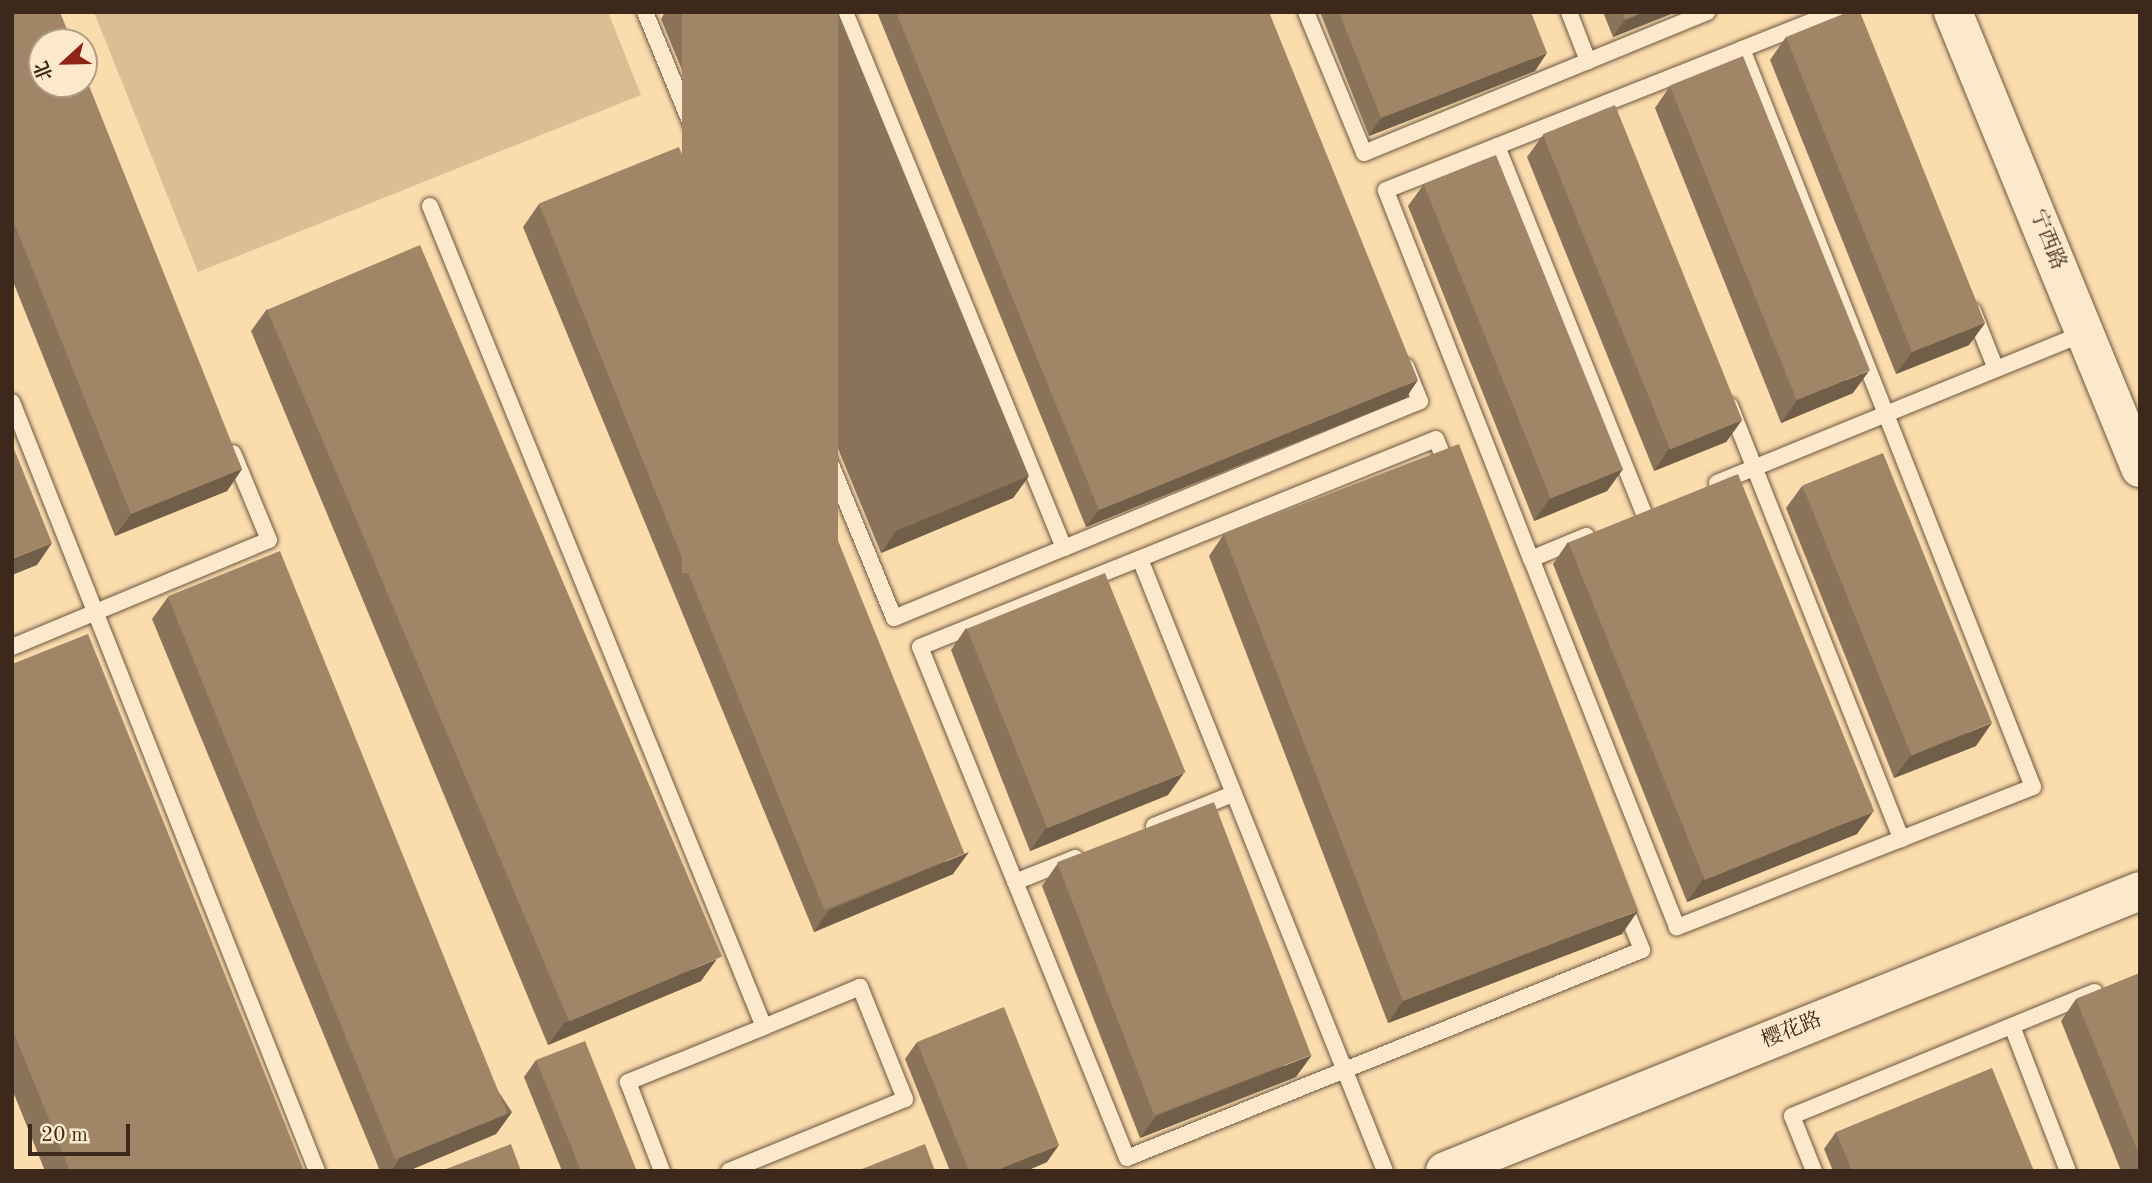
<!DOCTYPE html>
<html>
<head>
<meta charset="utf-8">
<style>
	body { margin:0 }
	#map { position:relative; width:2152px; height:1183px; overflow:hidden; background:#fbdcad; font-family:"Old Standard TT","Noto Serif SC",serif }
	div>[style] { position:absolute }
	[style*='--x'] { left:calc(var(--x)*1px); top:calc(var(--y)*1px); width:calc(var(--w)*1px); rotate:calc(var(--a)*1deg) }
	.green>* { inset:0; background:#dbbe94 }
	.roads { filter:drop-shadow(0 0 2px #6c5640) drop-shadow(0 0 2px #6c5640) }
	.service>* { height:16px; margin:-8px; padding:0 8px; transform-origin:8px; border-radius:8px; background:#fce8ca }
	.tertiary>* { height:38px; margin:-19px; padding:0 19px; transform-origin:19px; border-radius:19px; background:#fce8ca }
	.secondary>* { height:38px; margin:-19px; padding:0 19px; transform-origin:19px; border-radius:19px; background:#fce8ca }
	.wall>* { inset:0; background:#8a7359 }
	.shaded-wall>* { inset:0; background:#705e48 }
	.building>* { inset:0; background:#a08667; transform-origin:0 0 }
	span { translate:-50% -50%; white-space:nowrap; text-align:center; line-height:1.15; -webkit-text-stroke:5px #fce8ca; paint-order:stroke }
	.street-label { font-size:21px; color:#3d291b }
	.frame { position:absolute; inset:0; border:14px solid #3d291b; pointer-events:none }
	.north { position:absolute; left:28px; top:28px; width:70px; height:70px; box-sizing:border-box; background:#fce8ca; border:2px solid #b09c84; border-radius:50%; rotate:248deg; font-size:19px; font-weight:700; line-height:28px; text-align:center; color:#3d291b }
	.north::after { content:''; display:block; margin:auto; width:24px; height:32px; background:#8f2418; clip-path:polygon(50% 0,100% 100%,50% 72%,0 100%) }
	.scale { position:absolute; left:28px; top:1124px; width:102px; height:32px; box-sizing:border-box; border:4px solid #3d291b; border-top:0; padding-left:9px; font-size:21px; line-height:24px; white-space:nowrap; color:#3d291b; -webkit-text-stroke:5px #fce8ca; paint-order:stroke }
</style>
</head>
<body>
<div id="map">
	<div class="green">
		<i style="clip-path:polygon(94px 12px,608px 12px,641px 95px,198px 272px)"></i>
	</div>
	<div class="roads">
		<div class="service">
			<i style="--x:645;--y:12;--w:655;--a:67.66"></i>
			<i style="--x:894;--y:618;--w:184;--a:-22.4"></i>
			<i style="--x:1064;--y:548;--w:579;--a:-112.22"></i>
			<i style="--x:1306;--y:12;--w:152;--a:67.6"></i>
			<i style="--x:1364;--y:153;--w:371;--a:-22.3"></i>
			<i style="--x:1569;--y:12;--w:53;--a:68.8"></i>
			<i style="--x:1742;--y:49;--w:100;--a:-21.7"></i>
			<i style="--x:1497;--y:146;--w:395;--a:68.2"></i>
			<i style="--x:430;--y:206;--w:886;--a:67.86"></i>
			<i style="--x:764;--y:1027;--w:147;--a:158"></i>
			<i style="--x:628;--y:1082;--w:95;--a:69.1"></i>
			<i style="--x:1973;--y:311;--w:62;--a:68.4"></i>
			<i style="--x:12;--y:402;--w:827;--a:68.37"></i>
			<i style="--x:1730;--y:406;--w:466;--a:68.4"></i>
			<i style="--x:1436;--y:439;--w:551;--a:68.04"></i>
			<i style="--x:1642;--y:950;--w:555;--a:158.01"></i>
			<i style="--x:1127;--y:1158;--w:551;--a:-112.05"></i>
			<i style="--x:920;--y:647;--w:556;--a:-21.95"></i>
			<i style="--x:1717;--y:483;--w:397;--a:-22.2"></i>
			<i style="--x:1064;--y:548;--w:385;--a:-22.4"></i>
			<i style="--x:1420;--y:401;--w:37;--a:-112"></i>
			<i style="--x:1140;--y:559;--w:659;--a:68.18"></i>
			<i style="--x:1531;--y:559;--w:396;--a:-111.5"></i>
			<i style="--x:1386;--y:190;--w:383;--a:-21.6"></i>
			<i style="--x:1742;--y:49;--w:793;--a:68.48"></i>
			<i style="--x:2033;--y:787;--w:383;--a:158.5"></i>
			<i style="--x:1677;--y:927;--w:396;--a:-111.6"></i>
			<i style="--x:1531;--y:559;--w:60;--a:-22.7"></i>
			<i style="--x:12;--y:647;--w:278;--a:-22.6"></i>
			<i style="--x:269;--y:540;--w:94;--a:-112.5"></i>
			<i style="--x:1154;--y:826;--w:85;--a:-22.1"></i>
			<i style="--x:1015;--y:882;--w:65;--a:-21.8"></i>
			<i style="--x:2012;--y:1026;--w:155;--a:68.9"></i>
			<i style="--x:729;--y:1171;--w:190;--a:-22.2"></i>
			<i style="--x:905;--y:1099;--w:121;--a:-111.9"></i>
			<i style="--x:860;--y:987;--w:104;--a:157.4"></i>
			<i style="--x:1814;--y:1171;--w:59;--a:-111.8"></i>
			<i style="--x:1792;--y:1116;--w:327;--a:-22.3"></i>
		</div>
		<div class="tertiary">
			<i style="--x:1445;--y:1171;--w:749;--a:-21.94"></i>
		</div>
		<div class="secondary">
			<i style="--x:1953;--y:12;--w:493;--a:67.7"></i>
		</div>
	</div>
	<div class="wall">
		<i style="clip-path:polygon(12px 12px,242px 469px,227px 491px,115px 536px,12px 279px)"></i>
		<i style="clip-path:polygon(665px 12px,838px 12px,1029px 476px,1013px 498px,881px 553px,661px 19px)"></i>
		<i style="clip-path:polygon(877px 12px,1269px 12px,1406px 398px,1086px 527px)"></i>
		<i style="clip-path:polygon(1320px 12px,1531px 12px,1535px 71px,1369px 136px)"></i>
		<i style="clip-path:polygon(1603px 12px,1676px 12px,1613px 37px)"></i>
		<i style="clip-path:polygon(1786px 37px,1985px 323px,1969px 345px,1896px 374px,1770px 60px)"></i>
		<i style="clip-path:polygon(1670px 86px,1853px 393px,1781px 423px,1655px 108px)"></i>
		<i style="clip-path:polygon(1543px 135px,1742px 420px,1726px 442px,1654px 471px,1527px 157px)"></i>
		<i style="clip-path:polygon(1424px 184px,1623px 469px,1607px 491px,1534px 521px,1408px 206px)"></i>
		<i style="clip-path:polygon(539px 204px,953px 874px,814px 932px,523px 227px)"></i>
		<i style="clip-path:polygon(267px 309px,701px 981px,548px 1045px,251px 331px)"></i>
		<i style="clip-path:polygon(1802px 486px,1976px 746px,1894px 778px,1786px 508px)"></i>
		<i style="clip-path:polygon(1224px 534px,1622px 934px,1388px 1023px,1209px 556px)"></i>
		<i style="clip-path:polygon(1568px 542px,1857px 834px,1687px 902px,1553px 564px)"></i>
		<i style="clip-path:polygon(168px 597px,512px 1112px,496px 1134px,408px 1171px,380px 1171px,152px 619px)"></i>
		<i style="clip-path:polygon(966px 628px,1168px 795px,1030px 851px,951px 650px)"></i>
		<i style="clip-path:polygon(12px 664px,304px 1171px,45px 1171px,12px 1089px)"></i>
		<i style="clip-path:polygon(1058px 863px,1296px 1077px,1140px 1138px,1042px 886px)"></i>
		<i style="clip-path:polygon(2140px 973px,2140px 1171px,2121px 1171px,2061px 1021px,2076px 999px)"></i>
		<i style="clip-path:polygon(917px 1042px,1047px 1162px,1026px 1171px,950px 1171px,905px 1059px)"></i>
		<i style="clip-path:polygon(536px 1060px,636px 1169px,635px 1171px,562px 1171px,524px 1077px)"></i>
		<i style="clip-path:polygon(1836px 1132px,2034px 1171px,1833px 1171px,1824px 1149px)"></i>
	</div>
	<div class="shaded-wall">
		<i style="clip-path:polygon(1644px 12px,1676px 12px,1613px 37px,1625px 20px)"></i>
		<i style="clip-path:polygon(1547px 53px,1535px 71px,1369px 136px,1381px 118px)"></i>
		<i style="clip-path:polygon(1985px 323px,1969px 345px,1896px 374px,1912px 352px)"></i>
		<i style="clip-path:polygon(1869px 371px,1853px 393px,1781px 423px,1797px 400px)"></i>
		<i style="clip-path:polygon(1418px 380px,1406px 398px,1086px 527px,1099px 510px)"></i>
		<i style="clip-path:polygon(1742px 420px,1726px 442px,1654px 471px,1669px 449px)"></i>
		<i style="clip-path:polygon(242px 469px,227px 491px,115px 536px,131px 514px)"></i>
		<i style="clip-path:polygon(1623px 469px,1607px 491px,1534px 521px,1550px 498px)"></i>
		<i style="clip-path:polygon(1029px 476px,1013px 498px,881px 553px,896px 531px)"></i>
		<i style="clip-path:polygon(52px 543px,37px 565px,12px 575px,12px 559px)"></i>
		<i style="clip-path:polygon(1992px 723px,1976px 746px,1894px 778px,1910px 756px)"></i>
		<i style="clip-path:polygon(1184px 773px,1168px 795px,1030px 851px,1046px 828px)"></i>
		<i style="clip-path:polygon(1873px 812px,1857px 834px,1687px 902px,1703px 879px)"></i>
		<i style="clip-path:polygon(969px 852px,953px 874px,814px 932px,829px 910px)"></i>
		<i style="clip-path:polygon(1638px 911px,1622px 934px,1388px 1023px,1403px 1001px)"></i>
		<i style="clip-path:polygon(717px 959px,701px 981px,548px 1045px,564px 1023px)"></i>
		<i style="clip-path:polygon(1312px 1055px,1296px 1077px,1140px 1138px,1156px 1116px)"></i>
		<i style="clip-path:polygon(512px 1112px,496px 1134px,408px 1171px,391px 1171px,400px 1158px)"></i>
		<i style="clip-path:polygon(1059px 1145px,1047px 1162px,1026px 1171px,995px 1171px)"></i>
	</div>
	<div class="building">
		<i style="clip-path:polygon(12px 12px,60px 12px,72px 42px,42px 42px,42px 84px,84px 84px,84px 73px,242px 469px,131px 514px,12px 218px)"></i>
		<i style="left:682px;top:12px;width:156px;height:561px"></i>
		<i style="clip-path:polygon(896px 12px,1269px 12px,1418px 380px,1099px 510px)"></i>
		<i style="clip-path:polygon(1339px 12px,1531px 12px,1547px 53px,1381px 118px)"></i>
		<i style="clip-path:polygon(1622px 12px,1644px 12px,1625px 20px)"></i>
		<i style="clip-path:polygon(1848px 12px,1860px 12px,1985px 323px,1912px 352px,1786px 37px)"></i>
		<i style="left:1743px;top:56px;width:339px;height:79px;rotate:68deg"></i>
		<i style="left:1615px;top:105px;width:340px;height:78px;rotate:68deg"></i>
		<i style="left:679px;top:147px;width:762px;height:151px;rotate:68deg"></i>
		<i style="left:1496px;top:155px;width:339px;height:78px;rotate:68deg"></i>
		<i style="left:420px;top:245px;width:773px;height:166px;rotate:67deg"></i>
		<i style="clip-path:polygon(12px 444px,52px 543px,12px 559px)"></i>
		<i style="left:1459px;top:444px;width:500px;height:252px;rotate:69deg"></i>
		<i style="left:1883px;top:453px;width:291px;height:87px;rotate:68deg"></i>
		<i style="left:1738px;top:474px;width:364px;height:183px;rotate:68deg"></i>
		<i style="left:280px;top:551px;width:607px;height:121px;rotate:68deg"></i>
		<i style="left:1105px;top:573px;width:215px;height:149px;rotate:68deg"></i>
		<i style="clip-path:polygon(88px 634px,304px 1171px,70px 1171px,12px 1028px,12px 664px)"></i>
		<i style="left:1214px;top:802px;width:271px;height:168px;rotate:69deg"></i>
		<i style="clip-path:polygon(2140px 973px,2140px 1157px,2076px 999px)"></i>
		<i style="clip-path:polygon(1004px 1007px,1059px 1145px,995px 1171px,969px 1171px,917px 1042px)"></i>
		<i style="clip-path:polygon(585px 1041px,636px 1169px,633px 1171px,581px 1171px,536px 1060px)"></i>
		<i style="clip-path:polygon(1992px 1068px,2034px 1171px,1852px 1171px,1836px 1132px)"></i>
		<i style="clip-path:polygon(511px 1144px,521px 1171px,441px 1171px)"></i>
		<i style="clip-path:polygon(925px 1144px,935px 1171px,857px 1171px)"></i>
	</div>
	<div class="street-label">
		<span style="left:2047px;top:240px;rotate:68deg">宁西路</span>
		<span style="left:1792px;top:1031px;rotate:-22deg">樱花路</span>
	</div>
	<div class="frame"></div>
	<div class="north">北</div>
	<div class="scale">20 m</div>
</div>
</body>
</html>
